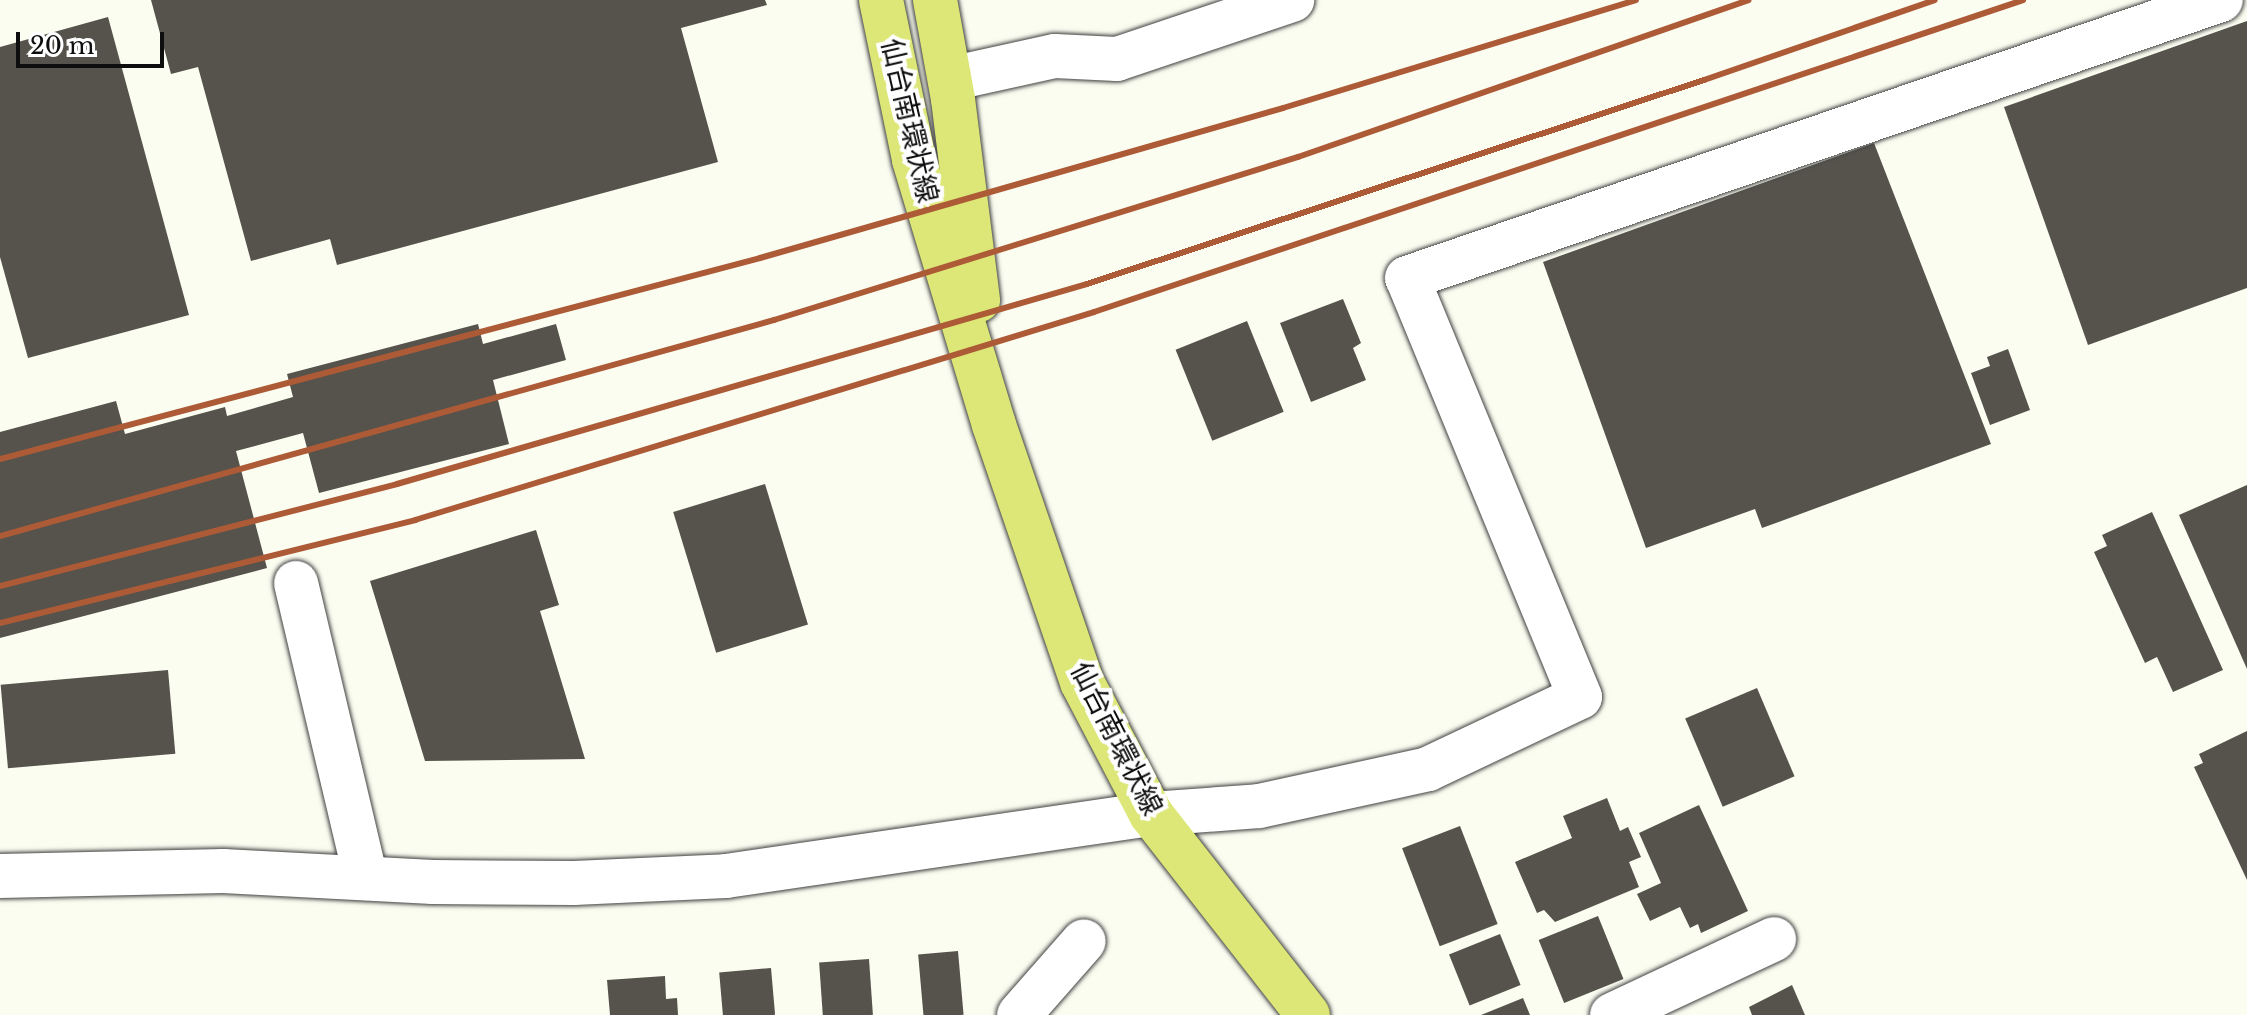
<!DOCTYPE html>
<html>
<head>
<meta charset="utf-8">
<style>
	body { margin:0 }
	#map { position:relative; width:2247px; height:1015px; overflow:hidden; background:#fbfdf1; font-family:"Libre Baskerville","Noto Sans JP",serif }
	div>[style] { position:absolute }
	[style*='--x'] { left:calc(var(--x)*1px); top:calc(var(--y)*1px); width:calc(var(--w)*1px); rotate:calc(var(--a)*1deg) }
	.building>* { inset:0; background:#55534c; transform-origin:0 0 }
	.roads { filter:drop-shadow(0 0 2px #414141) drop-shadow(0 0 2px #414141) }
	.minor>* { height:44px; margin:-22px; padding:0 22px; transform-origin:22px; border-radius:22px; background:#fff }
	.major>* { height:44px; margin:-22px; padding:0 22px; transform-origin:22px; border-radius:22px; background:#dce777 }
	.rail>* { height:6px; margin:-3px; padding:0 3px; transform-origin:3px; border-radius:3px; background:#ad5a37 }
	span { translate:-50% -50%; white-space:nowrap; text-align:center; line-height:1.15; -webkit-text-stroke:8px #fff; paint-order:stroke }
	.street-label { font-size:28px; color:#0e0e0e }
	.scale { position:absolute; left:16px; top:32px; width:148px; height:36px; box-sizing:border-box; border:4px solid #0e0e0e; border-top:0; padding-left:10px; font-size:24px; line-height:28px; white-space:nowrap; color:#0e0e0e; -webkit-text-stroke:6px #fff; paint-order:stroke }
</style>
</head>
<body>
<div id="map">
	<div class="building">
		<i style="clip-path:polygon(151px 0,765px 0,767px 5px,681px 28px,718px 162px,337px 265px,330px 239px,251px 261px,198px 67px,171px 74px)"></i>
		<i style="clip-path:polygon(108px 17px,189px 315px,28px 358px,0 257px,0 47px)"></i>
		<i style="clip-path:polygon(2247px 21px,2247px 288px,2088px 345px,2004px 107px)"></i>
		<i style="clip-path:polygon(1874px 143px,1991px 444px,1762px 528px,1755px 509px,1646px 548px,1543px 262px)"></i>
		<i style="clip-path:polygon(1343px 299px,1361px 343px,1353px 348px,1366px 380px,1311px 402px,1280px 323px)"></i>
		<i style="left:1247px;top:321px;width:98px;height:77px;rotate:68deg"></i>
		<i style="clip-path:polygon(478px 324px,483px 344px,556px 324px,566px 360px,493px 380px,509px 444px,319px 493px,303px 433px,236px 451px,267px 568px,0 638px,0 432px,116px 401px,125px 434px,225px 407px,227px 416px,293px 397px,287px 374px)"></i>
		<i style="clip-path:polygon(2008px 349px,2030px 410px,1990px 425px,1971px 373px,1990px 366px,1987px 357px)"></i>
		<i style="left:765px;top:484px;width:147px;height:96px;rotate:73deg"></i>
		<i style="clip-path:polygon(2247px 485px,2247px 669px,2179px 515px)"></i>
		<i style="clip-path:polygon(2152px 512px,2223px 670px,2173px 692px,2157px 657px,2145px 663px,2094px 552px,2107px 546px,2102px 535px)"></i>
		<i style="clip-path:polygon(536px 530px,559px 605px,540px 611px,585px 759px,425px 761px,370px 581px)"></i>
		<i style="left:168px;top:670px;width:84px;height:168px;rotate:85deg"></i>
		<i style="left:1757px;top:688px;width:96px;height:78px;rotate:67deg"></i>
		<i style="clip-path:polygon(2247px 731px,2247px 880px,2194px 767px,2203px 763px,2199px 754px)"></i>
		<i style="clip-path:polygon(1607px 798px,1620px 831px,1628px 827px,1641px 857px,1629px 862px,1639px 887px,1555px 922px,1544px 910px,1537px 913px,1515px 862px,1572px 838px,1563px 816px)"></i>
		<i style="clip-path:polygon(1699px 805px,1748px 911px,1701px 933px,1698px 924px,1690px 928px,1680px 907px,1650px 921px,1637px 894px,1661px 883px,1639px 833px)"></i>
		<i style="left:1460px;top:826px;width:105px;height:62px;rotate:69deg"></i>
		<i style="left:1598px;top:916px;width:68px;height:64px;rotate:68deg"></i>
		<i style="left:1500px;top:934px;width:55px;height:55px;rotate:68deg"></i>
		<i style="left:958px;top:951px;width:64px;height:40px;rotate:85deg"></i>
		<i style="left:869px;top:959px;width:56px;height:50px;rotate:86deg"></i>
		<i style="left:771px;top:968px;width:47px;height:52px;rotate:85deg"></i>
		<i style="clip-path:polygon(665px 976px,666px 999px,677px 998px,678px 1015px,610px 1015px,607px 980px)"></i>
		<i style="clip-path:polygon(1792px 985px,1805px 1015px,1752px 1015px,1749px 1007px)"></i>
		<i style="clip-path:polygon(1523px 998px,1530px 1015px,1481px 1015px)"></i>
	</div>
	<div class="roads">
		<div class="minor">
			<i style="--x:950;--y:79;--w:107;--a:-12.4"></i>
			<i style="--x:1055;--y:56;--w:62;--a:2.8"></i>
			<i style="--x:1117;--y:59;--w:185;--a:-18.6"></i>
			<i style="--x:296;--y:583;--w:303;--a:76.7"></i>
			<i style="--x:0;--y:876;--w:223;--a:-1.3"></i>
			<i style="--x:223;--y:871;--w:210;--a:3"></i>
			<i style="--x:433;--y:882;--w:141;--a:0.4"></i>
			<i style="--x:574;--y:883;--w:152;--a:-2.6"></i>
			<i style="--x:726;--y:876;--w:429;--a:-8.3"></i>
			<i style="--x:1151;--y:814;--w:108;--a:-4.2"></i>
			<i style="--x:1259;--y:806;--w:173;--a:-12.3"></i>
			<i style="--x:1428;--y:769;--w:168;--a:-25.3"></i>
			<i style="--x:1580;--y:697;--w:453;--a:-112.4"></i>
			<i style="--x:1407;--y:278;--w:860;--a:-18.86"></i>
			<i style="--x:1019;--y:1015;--w:98;--a:-48.7"></i>
			<i style="--x:1612;--y:1015;--w:179;--a:-25.1"></i>
		</div>
		<div class="major">
			<i style="--x:881;--y:0;--w:163;--a:78.3"></i>
			<i style="--x:914;--y:160;--w:277;--a:73.2"></i>
			<i style="--x:994;--y:425;--w:272;--a:71.1"></i>
			<i style="--x:1082;--y:682;--w:149;--a:62.4"></i>
			<i style="--x:1151;--y:814;--w:255;--a:52"></i>
			<i style="--x:935;--y:0;--w:101;--a:79.7"></i>
			<i style="--x:953;--y:99;--w:203;--a:82.9"></i>
		</div>
	</div>
	<div class="rail">
		<i style="--x:0;--y:459;--w:786;--a:-14.81"></i>
		<i style="--x:760;--y:258;--w:544;--a:-16"></i>
		<i style="--x:1283;--y:108;--w:369;--a:-17"></i>
		<i style="--x:0;--y:536;--w:804;--a:-15.59"></i>
		<i style="--x:774;--y:320;--w:549;--a:-17.28"></i>
		<i style="--x:1298;--y:157;--w:477;--a:-19.2"></i>
		<i style="--x:0;--y:586;--w:410;--a:-14.4"></i>
		<i style="--x:397;--y:484;--w:718;--a:-16.16"></i>
		<i style="--x:1087;--y:284;--w:650;--a:-18.3"></i>
		<i style="--x:1704;--y:80;--w:244;--a:-19.1"></i>
		<i style="--x:0;--y:623;--w:428;--a:-13.9"></i>
		<i style="--x:415;--y:520;--w:710;--a:-17.03"></i>
		<i style="--x:1094;--y:312;--w:980;--a:-18.56"></i>
	</div>
	<div class="street-label">
		<span style="left:909px;top:121px;rotate:77deg">仙台南環状線</span>
		<span style="left:1116px;top:739px;rotate:63deg">仙台南環状線</span>
	</div>
	<div class="scale">20 m</div>
</div>
</body>
</html>
